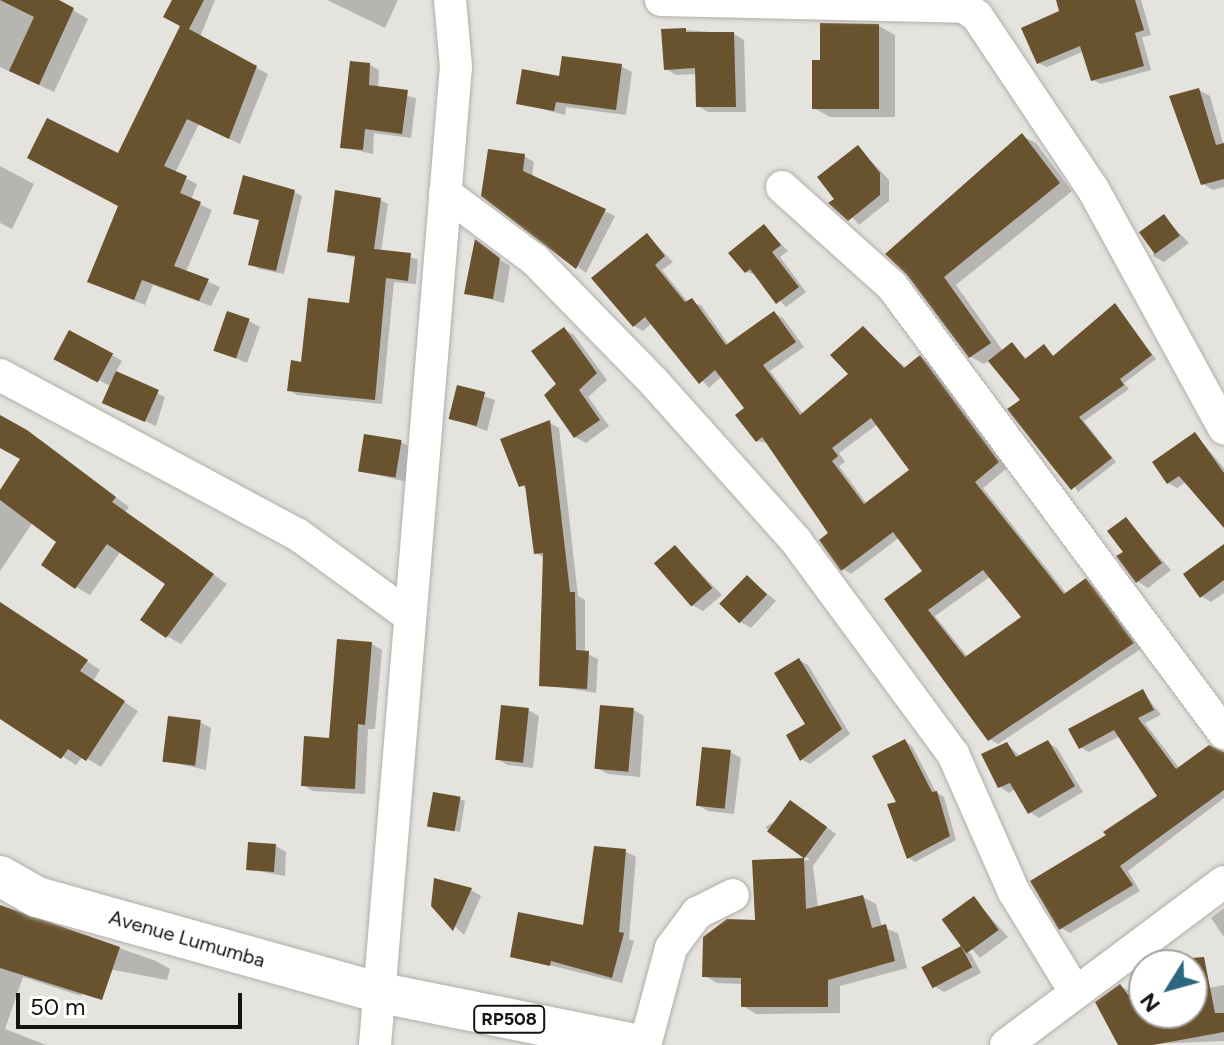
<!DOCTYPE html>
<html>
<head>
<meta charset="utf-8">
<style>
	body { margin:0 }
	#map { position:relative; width:1224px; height:1045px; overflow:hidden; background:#e5e3de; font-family:Figtree,sans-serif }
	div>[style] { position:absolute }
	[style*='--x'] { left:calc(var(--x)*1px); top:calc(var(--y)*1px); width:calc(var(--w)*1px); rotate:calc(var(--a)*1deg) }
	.shadow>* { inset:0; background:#0003 }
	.building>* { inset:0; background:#69532f; transform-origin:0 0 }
	.roads { filter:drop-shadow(0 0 2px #b1aeaa) drop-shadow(0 0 2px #b1aeaa) }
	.minor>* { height:32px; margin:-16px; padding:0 16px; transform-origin:16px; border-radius:16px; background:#fff }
	.major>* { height:40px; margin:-20px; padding:0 20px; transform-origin:20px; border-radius:20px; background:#fff }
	span { translate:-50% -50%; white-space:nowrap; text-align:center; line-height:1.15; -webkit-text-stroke:8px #fff; paint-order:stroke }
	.shield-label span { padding:2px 6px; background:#fff; border:2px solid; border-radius:6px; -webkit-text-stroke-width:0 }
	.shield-label { font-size:18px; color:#151413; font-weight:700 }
	.street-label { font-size:20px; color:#151413 }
	.north { position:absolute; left:1128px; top:949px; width:80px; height:80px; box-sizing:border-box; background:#fff; border:2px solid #a1a1a1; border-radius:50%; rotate:233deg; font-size:22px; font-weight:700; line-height:32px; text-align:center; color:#151413 }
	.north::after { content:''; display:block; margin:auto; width:28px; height:36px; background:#2c667f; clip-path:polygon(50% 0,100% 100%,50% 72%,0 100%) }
	.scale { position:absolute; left:16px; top:993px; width:226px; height:36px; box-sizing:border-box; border:4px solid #151413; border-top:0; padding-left:10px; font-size:24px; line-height:28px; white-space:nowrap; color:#151413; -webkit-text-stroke:6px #fff; paint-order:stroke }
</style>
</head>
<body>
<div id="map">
	<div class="shadow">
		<i style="clip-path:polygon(0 0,56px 0,88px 19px,54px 92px,0 67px)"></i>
		<i style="clip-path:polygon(174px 0,215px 0,200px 37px,268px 74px,240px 144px,199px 124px,175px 173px,197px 184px,191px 200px,212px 210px,186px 272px,220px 287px,211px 306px,153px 285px,145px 305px,101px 287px,120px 206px,119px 156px,182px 25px)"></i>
		<i style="clip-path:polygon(327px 0,398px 0,385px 28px)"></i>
		<i style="clip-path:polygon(1058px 0,1141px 0,1151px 35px,1142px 37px,1151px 70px,1101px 84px,1093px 80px,1084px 51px,1047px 67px,1038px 63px,1061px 12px)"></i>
		<i style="clip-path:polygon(879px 26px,895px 35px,895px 117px,830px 117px,814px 108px)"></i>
		<i style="clip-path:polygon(686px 30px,734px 34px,744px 40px,746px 112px,708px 112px,698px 106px,697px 74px,676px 75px,666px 69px)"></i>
		<i style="clip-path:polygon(370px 65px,379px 70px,378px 89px,416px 98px,411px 138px,374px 133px,373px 154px,342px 147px)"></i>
		<i style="clip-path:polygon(621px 66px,632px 72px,626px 115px,566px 107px,565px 115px,519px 103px,561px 78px)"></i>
		<i style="clip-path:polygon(1199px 90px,1210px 96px,1224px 146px,1224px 187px,1213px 190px,1203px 184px)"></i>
		<i style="clip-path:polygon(1022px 136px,1036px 143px,1072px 191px,956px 285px,1003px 351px,1012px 344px,1028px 360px,1044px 347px,1055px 357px,1115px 306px,1156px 359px,1124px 383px,1129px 389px,1084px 421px,1116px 462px,1078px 492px,1023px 401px,990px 360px,984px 364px,971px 357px,909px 273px)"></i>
		<i style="clip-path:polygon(858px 147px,889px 180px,889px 201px,859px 225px,837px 199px)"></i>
		<i style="clip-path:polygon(524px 156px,534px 162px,532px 177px,615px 216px,586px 273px,484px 196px)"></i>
		<i style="clip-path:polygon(0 166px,34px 184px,12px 229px,0 223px)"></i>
		<i style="clip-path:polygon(294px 192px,302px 196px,284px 274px,259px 269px,251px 264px,261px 221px,236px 213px)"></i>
		<i style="clip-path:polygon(380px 200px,388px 204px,381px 252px,418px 259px,416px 284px,394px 282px,382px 404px,297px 395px,289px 390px,303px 364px,351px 305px,357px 258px,330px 251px)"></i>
		<i style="clip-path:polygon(1164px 217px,1189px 243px,1164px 262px,1153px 256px)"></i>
		<i style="clip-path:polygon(764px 226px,788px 251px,780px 257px,806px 292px,786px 307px,757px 275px,746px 272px)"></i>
		<i style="clip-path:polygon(evenodd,647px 235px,673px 262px,662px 270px,688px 302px,701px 305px,729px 345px,774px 313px,783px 318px,804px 347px,770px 371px,803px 414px,850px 375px,863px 329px,906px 368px,920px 357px,928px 362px,1007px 468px,983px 488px,1067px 594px,1086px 581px,1094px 586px,1141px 649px,998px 744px,989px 739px,887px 599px,925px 572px,900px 537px,851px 574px,843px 569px,831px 533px,769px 443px,757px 441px,747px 408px,722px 376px,709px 388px,652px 323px,643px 331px,634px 326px,647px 235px,878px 424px,912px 470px,867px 504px,839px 466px,845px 462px,839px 453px,878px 424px,647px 235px,991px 576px,1024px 618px,968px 657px,935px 616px,991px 576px)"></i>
		<i style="clip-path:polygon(476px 245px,510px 266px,504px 303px,466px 293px)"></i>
		<i style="clip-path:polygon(249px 321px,260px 327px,247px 363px,216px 350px)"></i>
		<i style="clip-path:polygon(564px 329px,574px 335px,607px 380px,588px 397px,609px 426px,586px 443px,575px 437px,559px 384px)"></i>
		<i style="clip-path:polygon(112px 355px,122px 361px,115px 373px,165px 397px,156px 426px,115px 408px,112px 387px,67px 364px)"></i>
		<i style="clip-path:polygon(459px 387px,495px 400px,487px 431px,451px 418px)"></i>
		<i style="clip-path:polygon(0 417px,42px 441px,129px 507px,125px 512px,227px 584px,181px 644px,167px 636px,168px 584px,121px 551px,90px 595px,76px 587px,59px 542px,33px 522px,0 571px,0 493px,22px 458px,0 446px)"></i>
		<i style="clip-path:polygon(550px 423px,559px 428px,578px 596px,585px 600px,585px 653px,598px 659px,596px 693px,541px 684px,545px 558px,536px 553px,528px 490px,521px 485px)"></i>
		<i style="clip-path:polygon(1195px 434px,1224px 468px,1224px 522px,1187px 481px,1177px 488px,1168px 483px)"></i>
		<i style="clip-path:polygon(401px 442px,412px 448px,407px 482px,361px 471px)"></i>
		<i style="clip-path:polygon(1126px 519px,1171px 570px,1148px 588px,1138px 582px,1126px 552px)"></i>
		<i style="clip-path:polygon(676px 548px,722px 595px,703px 611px,692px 605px)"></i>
		<i style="clip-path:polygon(1224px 555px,1224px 593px,1211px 602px,1201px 596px)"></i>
		<i style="clip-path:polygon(747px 577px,776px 601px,751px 628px,741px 622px)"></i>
		<i style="clip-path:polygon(0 602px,100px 670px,93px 681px,138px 711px,101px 767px,83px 756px,76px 765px,0 716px)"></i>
		<i style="clip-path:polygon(372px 644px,382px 650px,375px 729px,368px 729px,365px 794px,313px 791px,303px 785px,330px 740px)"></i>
		<i style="clip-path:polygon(799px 660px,808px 665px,850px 734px,810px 764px,801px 759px,808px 725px)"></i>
		<i style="clip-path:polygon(1143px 692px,1161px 715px,1145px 723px,1180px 769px,1224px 753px,1224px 798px,1128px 871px,1140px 891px,1070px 933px,1061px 928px,1108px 836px,1160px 796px,1120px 736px,1089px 752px,1080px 747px)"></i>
		<i style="clip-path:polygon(528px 710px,539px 716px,533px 768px,508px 765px,497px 759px)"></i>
		<i style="clip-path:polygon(634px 710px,644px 716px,640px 777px,608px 774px,597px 768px)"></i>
		<i style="clip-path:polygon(200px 722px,211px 728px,206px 770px,166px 761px)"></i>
		<i style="clip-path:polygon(905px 741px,912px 746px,936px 792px,944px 797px,956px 840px,915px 862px,908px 857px,899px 803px)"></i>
		<i style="clip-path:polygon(1048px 743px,1057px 748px,1083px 792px,1039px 818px,1030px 812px,1016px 789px,1009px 793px,1000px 787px,1007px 744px,1021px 757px)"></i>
		<i style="clip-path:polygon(730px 752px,741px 758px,734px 814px,708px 811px,698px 805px)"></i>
		<i style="clip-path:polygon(460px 799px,465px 801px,460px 832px,431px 826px)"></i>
		<i style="clip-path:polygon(801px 808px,836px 834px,813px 866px,818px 908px,863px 897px,876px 904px,882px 927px,898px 933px,907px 968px,840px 986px,840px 1013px,756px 1014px,743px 1006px,743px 984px,717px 983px,705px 976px,705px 937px,727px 921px,757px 922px,754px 862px,810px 860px,765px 827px)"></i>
		<i style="clip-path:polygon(276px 846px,286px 852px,285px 876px,248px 869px)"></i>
		<i style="clip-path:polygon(625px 851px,636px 857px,629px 939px,634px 941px,622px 983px,512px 956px,585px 927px)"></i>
		<i style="clip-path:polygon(471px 890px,481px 896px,464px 935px,433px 906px)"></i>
		<i style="clip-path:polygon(974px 899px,1008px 937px,980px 958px,945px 920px)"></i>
		<i style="clip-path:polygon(0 906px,156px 961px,170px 969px,167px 980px,88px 965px,81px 996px,23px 977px,5px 1029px,46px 1045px,0 1045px)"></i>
		<i style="clip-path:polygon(1224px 908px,1224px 937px,1211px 918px)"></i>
		<i style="clip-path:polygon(961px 948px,971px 954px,981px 973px,944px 992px,934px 986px)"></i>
		<i style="clip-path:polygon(1144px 985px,1144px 1013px,1192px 1013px,1192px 991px,1224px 985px,1224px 1041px,1121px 1045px,1120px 986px,1133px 993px)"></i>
	</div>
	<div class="building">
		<i style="clip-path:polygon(0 0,59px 0,74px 8px,39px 85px,9px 71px,34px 17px)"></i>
		<i style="clip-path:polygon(172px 0,204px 0,189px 29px,257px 66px,229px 139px,187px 119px,164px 166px,187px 176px,180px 193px,201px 202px,174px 266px,209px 279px,199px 301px,142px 280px,134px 300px,87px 282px,118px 206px,27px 158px,47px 118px,118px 153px,180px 26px,163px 17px)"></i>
		<i style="clip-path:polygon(1056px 0,1135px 0,1144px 30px,1135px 33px,1144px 66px,1091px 81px,1080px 46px,1037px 64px,1021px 28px,1059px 11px)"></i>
		<i style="clip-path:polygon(820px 23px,879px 24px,879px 109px,812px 109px,812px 60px,820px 60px)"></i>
		<i style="clip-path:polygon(686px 28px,686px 32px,734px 32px,736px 107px,696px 107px,695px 68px,664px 70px,661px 29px)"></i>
		<i style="clip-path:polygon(562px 56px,622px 64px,616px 110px,556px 102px,554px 111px,516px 104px,522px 69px,559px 76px)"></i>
		<i style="clip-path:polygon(350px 61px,370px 63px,369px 85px,408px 90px,402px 134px,365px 129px,363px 150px,340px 148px)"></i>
		<i style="clip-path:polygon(1199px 88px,1216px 145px,1224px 143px,1224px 179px,1201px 185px,1169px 96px)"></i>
		<i style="clip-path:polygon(1022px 133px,1060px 183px,944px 277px,991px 343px,969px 358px,907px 275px,885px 254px)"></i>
		<i style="clip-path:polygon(858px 145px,880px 173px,880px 195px,848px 221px,828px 203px,834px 199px,817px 177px)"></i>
		<i style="clip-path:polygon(488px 149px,525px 154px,523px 171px,606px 209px,576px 269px,481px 196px)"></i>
		<i style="clip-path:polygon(243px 175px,295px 190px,276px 271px,248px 265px,259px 220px,233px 214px)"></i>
		<i style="clip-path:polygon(335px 190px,381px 198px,374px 249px,411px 253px,408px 281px,386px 278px,375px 400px,287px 391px,291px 360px,301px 362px,308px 298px,349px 303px,355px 256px,327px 252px)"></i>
		<i style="left:1164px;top:214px;width:27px;height:31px;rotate:54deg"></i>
		<i style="clip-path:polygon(764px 224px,781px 245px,772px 252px,799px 287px,776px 304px,750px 269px,745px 273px,728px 253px)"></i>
		<i style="clip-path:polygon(evenodd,647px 233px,665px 256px,655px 265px,685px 302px,692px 298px,726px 345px,774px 311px,796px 342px,763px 365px,800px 415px,848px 374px,830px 355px,863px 326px,904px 368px,920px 355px,999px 462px,975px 482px,1064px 594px,1086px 578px,1134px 643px,988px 741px,884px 599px,922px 571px,893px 532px,841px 571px,819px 540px,828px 533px,762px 437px,756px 442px,735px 415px,744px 408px,715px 370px,699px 384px,645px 317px,633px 327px,591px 278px,647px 233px,871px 418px,909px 470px,864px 504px,832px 461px,838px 456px,832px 448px,871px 418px,647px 233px,983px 570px,1021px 617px,965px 657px,928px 610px,983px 570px)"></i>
		<i style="clip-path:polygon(475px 239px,500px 258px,493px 299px,464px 294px)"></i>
		<i style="clip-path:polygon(1115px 303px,1152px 355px,1120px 379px,1124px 385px,1079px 417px,1112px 458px,1071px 490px,1007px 409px,1020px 400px,988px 361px,1012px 342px,1025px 359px,1044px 344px,1053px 356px)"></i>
		<i style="left:227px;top:311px;width:24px;height:42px;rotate:19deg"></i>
		<i style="clip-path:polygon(564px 327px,597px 373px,579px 390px,600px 420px,574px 438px,544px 395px,556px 384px,531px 351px)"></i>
		<i style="left:69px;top:330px;width:50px;height:33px;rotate:28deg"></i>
		<i style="left:116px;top:371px;width:47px;height:35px;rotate:24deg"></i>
		<i style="left:457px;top:385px;width:29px;height:35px;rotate:14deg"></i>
		<i style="clip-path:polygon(0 415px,27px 430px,116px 497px,112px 502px,214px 574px,166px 638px,140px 620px,165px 584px,107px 544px,75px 589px,41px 565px,56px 542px,0 500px,0 490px,20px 459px,0 448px)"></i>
		<i style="clip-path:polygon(550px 420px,570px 592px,575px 592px,576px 650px,589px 651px,587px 689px,539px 686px,543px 553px,534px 554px,525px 485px,519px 487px,500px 439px)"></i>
		<i style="clip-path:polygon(1195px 432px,1224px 473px,1224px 528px,1179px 476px,1167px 484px,1152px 462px)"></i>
		<i style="left:364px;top:434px;width:38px;height:38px;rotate:9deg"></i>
		<i style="clip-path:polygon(1126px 517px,1162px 563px,1136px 583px,1116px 556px,1123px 552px,1107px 531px)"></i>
		<i style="clip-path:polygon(1224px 544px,1224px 580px,1200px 598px,1183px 574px)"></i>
		<i style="left:675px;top:545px;width:57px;height:28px;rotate:49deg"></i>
		<i style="left:747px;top:575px;width:28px;height:40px;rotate:44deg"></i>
		<i style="clip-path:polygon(0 602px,88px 660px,80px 671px,125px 701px,86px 761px,68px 749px,61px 759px,0 719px)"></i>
		<i style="clip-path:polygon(337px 639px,372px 642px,365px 725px,358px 724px,355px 789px,301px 786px,304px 736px,329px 738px)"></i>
		<i style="clip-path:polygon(799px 658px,842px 729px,800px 761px,786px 735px,805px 724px,774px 673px)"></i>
		<i style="clip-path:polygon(1143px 689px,1154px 710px,1138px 718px,1176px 769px,1209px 745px,1224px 752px,1224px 790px,1120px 866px,1133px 885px,1059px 930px,1030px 881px,1106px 835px,1103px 832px,1157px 796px,1114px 730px,1079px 749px,1068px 729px)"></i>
		<i style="left:501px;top:705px;width:28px;height:55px;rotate:6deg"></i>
		<i style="left:600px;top:705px;width:34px;height:64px;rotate:5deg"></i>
		<i style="left:168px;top:716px;width:33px;height:46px;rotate:7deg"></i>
		<i style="clip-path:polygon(905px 739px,932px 792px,937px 791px,950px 836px,907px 859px,887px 804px,896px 802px,872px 756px)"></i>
		<i style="clip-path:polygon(1048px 740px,1075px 786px,1028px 814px,1010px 783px,998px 788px,981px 754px,1007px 742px,1016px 757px)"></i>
		<i style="left:702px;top:747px;width:29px;height:59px;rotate:6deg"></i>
		<i style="left:433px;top:792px;width:28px;height:35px;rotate:10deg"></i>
		<i style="left:790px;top:800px;width:46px;height:39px;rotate:36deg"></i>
		<i style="left:248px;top:842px;width:28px;height:28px;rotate:4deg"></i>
		<i style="clip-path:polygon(594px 846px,626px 849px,619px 932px,624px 933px,612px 978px,551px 961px,550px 966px,510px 957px,518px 912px,583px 925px)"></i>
		<i style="clip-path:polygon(804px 858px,806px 909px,863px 895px,872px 928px,886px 924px,895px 961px,828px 980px,828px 1007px,741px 1007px,741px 978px,702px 977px,703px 937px,727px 919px,755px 920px,752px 860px)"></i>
		<i style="clip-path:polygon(434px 878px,472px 888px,453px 931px,431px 906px)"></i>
		<i style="left:974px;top:896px;width:42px;height:40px;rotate:54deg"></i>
		<i style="clip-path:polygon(0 905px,120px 947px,102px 1000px,0 968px)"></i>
		<i style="left:961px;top:946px;width:24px;height:45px;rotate:62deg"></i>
		<i style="clip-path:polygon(1204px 957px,1215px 1013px,1224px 1013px,1224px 1032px,1153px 1045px,1118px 1045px,1095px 1002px,1120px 984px,1128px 995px,1144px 983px,1144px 1013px,1192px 1013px,1192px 958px)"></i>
	</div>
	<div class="roads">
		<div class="minor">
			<i style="--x:661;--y:0;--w:303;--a:1.3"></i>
			<i style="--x:964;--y:7;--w:16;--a:35"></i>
			<i style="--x:977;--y:16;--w:208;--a:56.2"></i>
			<i style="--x:1093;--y:189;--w:273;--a:61.3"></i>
			<i style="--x:782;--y:187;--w:148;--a:42"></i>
			<i style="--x:892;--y:286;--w:557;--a:53.4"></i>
			<i style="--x:445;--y:193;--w:112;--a:36.7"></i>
			<i style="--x:535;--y:260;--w:170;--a:45.7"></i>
			<i style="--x:654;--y:382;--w:213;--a:48.2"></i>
			<i style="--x:796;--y:541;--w:265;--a:53.6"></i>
			<i style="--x:953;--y:754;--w:151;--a:66.2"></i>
			<i style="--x:1014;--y:892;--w:115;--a:58.5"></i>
			<i style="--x:0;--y:375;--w:337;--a:28.2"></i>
			<i style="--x:297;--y:534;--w:137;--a:36.1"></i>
			<i style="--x:375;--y:1045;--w:981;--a:-85.27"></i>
			<i style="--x:456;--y:67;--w:67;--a:-95.1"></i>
			<i style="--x:645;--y:1045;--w:100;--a:-75"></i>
			<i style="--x:671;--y:948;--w:44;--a:-53.4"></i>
			<i style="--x:697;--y:913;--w:40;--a:-26.6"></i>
			<i style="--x:1006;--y:1045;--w:272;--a:-36.8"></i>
		</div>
		<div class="major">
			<i style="--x:0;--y:876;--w:43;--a:29.6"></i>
			<i style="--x:37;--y:897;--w:353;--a:15.6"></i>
			<i style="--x:377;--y:992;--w:269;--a:11.4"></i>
		</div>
	</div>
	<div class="shield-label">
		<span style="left:509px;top:1019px">RP508</span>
	</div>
	<div class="street-label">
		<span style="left:187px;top:939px;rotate:16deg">Avenue Lumumba</span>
	</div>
	<div class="north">N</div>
	<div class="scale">50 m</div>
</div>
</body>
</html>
